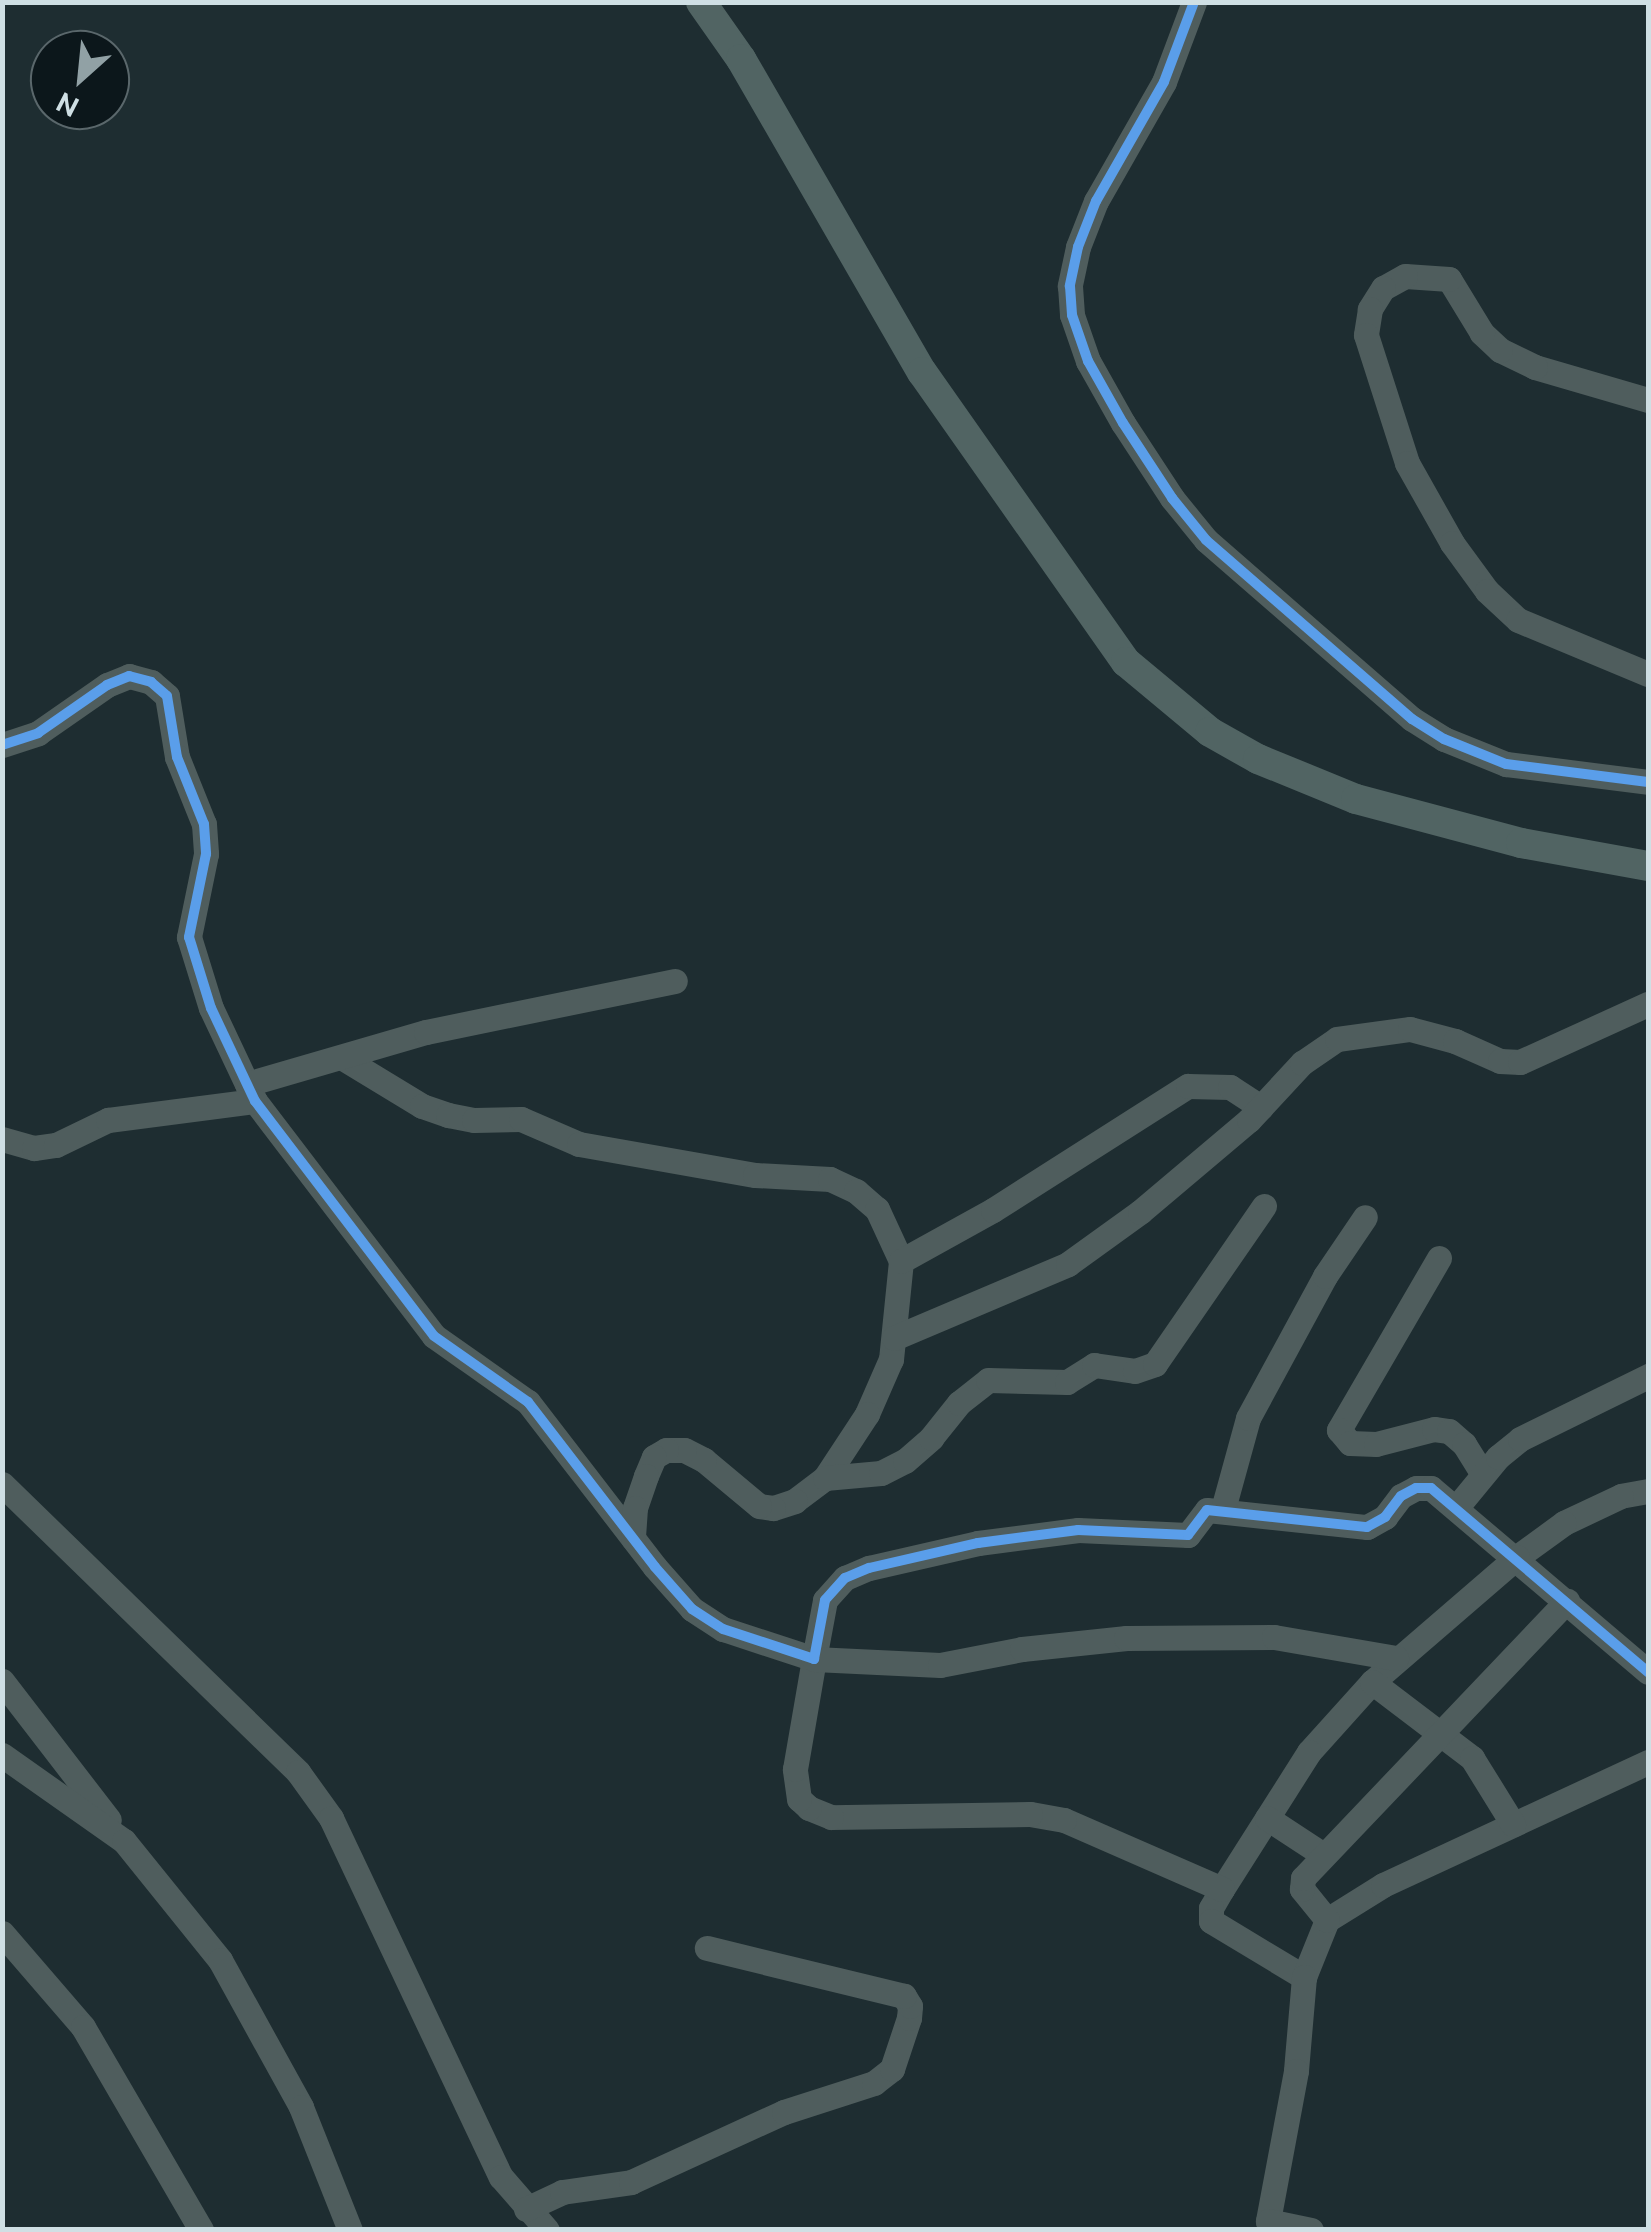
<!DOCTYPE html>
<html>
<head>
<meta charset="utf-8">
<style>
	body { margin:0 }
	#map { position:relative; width:1651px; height:2232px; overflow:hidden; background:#1e2d31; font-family:Ubuntu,sans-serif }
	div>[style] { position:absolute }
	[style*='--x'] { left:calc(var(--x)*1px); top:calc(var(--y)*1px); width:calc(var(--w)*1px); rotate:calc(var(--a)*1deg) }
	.minor>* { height:25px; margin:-12.5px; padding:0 12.5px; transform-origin:12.5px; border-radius:12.5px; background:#4f5d5d }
	.major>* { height:30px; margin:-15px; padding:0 15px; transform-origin:15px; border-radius:15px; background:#516463 }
	.cycleway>* { height:10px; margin:-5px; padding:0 5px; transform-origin:5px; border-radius:5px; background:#5a9eea }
	span { translate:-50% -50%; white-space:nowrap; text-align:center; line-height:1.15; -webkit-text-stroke:8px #0c171b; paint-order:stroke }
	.frame { position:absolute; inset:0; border:5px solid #cfdfe4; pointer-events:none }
	.north { position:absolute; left:30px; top:30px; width:100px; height:100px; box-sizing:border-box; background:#0c171b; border:2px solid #5a676b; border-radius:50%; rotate:207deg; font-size:28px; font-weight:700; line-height:40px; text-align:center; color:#cfdfe4 }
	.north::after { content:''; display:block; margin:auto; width:35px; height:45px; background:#91a1a5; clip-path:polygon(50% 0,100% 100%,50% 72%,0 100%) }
</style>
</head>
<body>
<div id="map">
	<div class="minor">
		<i style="--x:1194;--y:2;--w:85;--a:110.6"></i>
		<i style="--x:1164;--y:82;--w:137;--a:119.7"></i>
		<i style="--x:1096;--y:201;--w:49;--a:111.4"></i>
		<i style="--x:1078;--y:247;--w:40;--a:102"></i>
		<i style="--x:1070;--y:286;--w:29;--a:86"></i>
		<i style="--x:1072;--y:315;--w:49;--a:70.8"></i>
		<i style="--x:1088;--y:361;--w:71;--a:60.6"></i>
		<i style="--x:1123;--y:423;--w:90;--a:56.8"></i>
		<i style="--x:1172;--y:498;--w:54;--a:51"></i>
		<i style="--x:1206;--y:540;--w:273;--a:41"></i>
		<i style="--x:1412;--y:719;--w:38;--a:32"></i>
		<i style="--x:1444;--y:739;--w:67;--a:22"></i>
		<i style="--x:1506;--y:764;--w:143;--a:7.2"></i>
		<i style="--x:1648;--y:400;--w:118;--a:-163.7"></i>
		<i style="--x:1535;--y:367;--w:39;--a:-154"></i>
		<i style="--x:1500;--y:350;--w:25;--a:-137"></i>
		<i style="--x:1482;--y:333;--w:63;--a:-121.4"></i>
		<i style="--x:1449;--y:279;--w:44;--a:-176.1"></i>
		<i style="--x:1405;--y:276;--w:25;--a:151"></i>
		<i style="--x:1383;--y:288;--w:25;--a:122"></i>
		<i style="--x:1370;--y:309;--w:26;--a:99"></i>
		<i style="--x:1366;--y:335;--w:134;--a:72.2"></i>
		<i style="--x:1407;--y:463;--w:92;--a:60.6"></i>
		<i style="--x:1452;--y:543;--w:59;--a:53.9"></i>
		<i style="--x:1487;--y:591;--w:42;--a:43.1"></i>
		<i style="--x:1518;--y:620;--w:141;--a:22.6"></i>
		<i style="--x:2;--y:745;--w:38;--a:-18"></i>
		<i style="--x:38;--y:733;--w:84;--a:-34.8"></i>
		<i style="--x:107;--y:685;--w:24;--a:-22"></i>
		<i style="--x:129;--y:676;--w:23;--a:15"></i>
		<i style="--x:151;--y:682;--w:21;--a:41"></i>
		<i style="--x:167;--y:696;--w:62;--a:80.7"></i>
		<i style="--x:177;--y:757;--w:72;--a:68.1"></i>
		<i style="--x:204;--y:824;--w:30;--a:86"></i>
		<i style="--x:206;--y:854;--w:85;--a:101.6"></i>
		<i style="--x:189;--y:937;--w:74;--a:72.8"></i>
		<i style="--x:211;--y:1008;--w:103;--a:64.7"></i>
		<i style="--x:255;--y:1101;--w:295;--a:52.7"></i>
		<i style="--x:434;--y:1336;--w:115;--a:35.1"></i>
		<i style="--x:528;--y:1402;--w:208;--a:52.4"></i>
		<i style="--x:655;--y:1567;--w:56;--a:48.6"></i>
		<i style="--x:692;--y:1609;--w:37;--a:33"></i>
		<i style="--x:723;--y:1629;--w:96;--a:18.2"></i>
		<i style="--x:814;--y:1659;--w:60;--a:-79.4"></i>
		<i style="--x:825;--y:1600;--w:30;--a:-48"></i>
		<i style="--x:845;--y:1578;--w:26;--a:-23"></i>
		<i style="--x:869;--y:1568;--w:112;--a:-12.9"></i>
		<i style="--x:978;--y:1543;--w:101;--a:-7.4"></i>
		<i style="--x:1078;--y:1530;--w:110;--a:2.6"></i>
		<i style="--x:1188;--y:1535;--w:31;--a:-53"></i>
		<i style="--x:1207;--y:1510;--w:161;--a:6.1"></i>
		<i style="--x:1367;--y:1527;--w:21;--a:-29"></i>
		<i style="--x:1385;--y:1517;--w:26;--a:-53"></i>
		<i style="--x:1401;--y:1496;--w:17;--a:-28"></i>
		<i style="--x:1416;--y:1488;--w:15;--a:0"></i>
		<i style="--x:1431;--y:1488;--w:285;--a:40.3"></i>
		<i style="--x:343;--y:1058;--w:92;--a:31.3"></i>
		<i style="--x:422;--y:1106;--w:28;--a:19"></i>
		<i style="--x:448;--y:1115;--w:26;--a:11"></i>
		<i style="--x:474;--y:1120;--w:47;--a:-1.2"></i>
		<i style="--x:521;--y:1119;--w:63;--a:23.3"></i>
		<i style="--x:579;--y:1144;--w:179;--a:10"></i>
		<i style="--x:755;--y:1175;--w:75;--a:3.1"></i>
		<i style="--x:830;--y:1179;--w:29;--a:25"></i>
		<i style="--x:856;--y:1191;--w:28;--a:41"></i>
		<i style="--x:877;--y:1209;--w:57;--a:65.2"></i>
		<i style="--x:901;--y:1261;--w:99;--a:95.8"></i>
		<i style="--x:891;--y:1359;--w:60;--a:113.6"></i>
		<i style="--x:867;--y:1414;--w:77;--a:123.3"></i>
		<i style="--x:825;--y:1478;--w:38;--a:143"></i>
		<i style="--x:795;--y:1501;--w:23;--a:162"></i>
		<i style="--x:773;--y:1508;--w:14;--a:-172"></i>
		<i style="--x:759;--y:1506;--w:72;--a:-140.1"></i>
		<i style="--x:704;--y:1460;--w:22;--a:-153"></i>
		<i style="--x:684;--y:1450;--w:18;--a:180"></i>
		<i style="--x:666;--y:1450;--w:14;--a:150"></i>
		<i style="--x:654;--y:1457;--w:21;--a:113"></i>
		<i style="--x:646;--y:1476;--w:34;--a:109"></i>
		<i style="--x:635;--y:1508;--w:30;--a:94"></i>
		<i style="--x:247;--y:1084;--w:186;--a:-16.2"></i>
		<i style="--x:426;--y:1032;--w:254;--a:-11.6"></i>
		<i style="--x:2;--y:1139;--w:33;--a:16"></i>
		<i style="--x:34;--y:1148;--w:22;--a:-8"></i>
		<i style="--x:56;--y:1145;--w:58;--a:-25.7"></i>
		<i style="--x:108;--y:1120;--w:148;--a:-7.4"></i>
		<i style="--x:1439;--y:1258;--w:199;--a:120.2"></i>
		<i style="--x:1339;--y:1430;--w:17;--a:50"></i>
		<i style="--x:1350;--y:1443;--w:26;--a:2"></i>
		<i style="--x:1376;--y:1444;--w:60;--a:-14.5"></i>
		<i style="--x:1434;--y:1429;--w:15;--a:8"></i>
		<i style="--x:1449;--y:1431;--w:20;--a:41"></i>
		<i style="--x:1464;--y:1444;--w:34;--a:58"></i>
		<i style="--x:901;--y:1261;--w:105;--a:-29"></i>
		<i style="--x:993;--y:1210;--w:231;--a:-32.5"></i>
		<i style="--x:1188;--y:1086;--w:42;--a:1.4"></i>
		<i style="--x:1230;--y:1087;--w:37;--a:33"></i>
		<i style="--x:894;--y:1338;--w:189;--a:-23"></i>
		<i style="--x:1068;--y:1264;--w:89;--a:-35.8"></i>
		<i style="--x:1140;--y:1212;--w:143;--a:-40.2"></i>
		<i style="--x:1249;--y:1120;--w:78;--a:-47.1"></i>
		<i style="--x:1302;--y:1063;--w:42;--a:-34.4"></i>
		<i style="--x:1337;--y:1039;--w:74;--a:-7.8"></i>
		<i style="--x:1410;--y:1029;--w:47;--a:14.9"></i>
		<i style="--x:1455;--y:1041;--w:49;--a:24"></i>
		<i style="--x:1500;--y:1061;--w:20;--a:3"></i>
		<i style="--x:1520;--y:1062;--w:141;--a:-24.4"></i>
		<i style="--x:825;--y:1478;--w:56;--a:-5.1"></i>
		<i style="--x:881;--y:1473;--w:27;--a:-27"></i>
		<i style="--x:905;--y:1461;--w:35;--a:-41"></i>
		<i style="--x:931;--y:1438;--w:45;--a:-51.3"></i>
		<i style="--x:959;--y:1403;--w:37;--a:-38"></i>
		<i style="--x:988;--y:1380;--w:79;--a:1.5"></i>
		<i style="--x:1067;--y:1382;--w:32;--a:-32"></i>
		<i style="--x:1094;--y:1365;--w:41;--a:8.3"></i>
		<i style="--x:1135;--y:1371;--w:21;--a:-19"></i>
		<i style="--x:1155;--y:1364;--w:192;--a:-55.4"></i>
		<i style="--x:2;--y:1484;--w:413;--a:44.2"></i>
		<i style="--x:298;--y:1772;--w:57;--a:54.3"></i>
		<i style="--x:331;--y:1818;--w:397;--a:64.7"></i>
		<i style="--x:501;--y:2177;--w:70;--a:49"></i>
		<i style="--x:1648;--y:1491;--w:27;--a:170"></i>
		<i style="--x:1621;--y:1496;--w:63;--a:154.7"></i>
		<i style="--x:1564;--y:1523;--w:58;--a:144.1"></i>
		<i style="--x:1517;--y:1557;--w:191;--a:139.2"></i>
		<i style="--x:1372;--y:1682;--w:94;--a:132"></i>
		<i style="--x:1309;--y:1752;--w:162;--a:122.4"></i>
		<i style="--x:1222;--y:1889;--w:22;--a:120"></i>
		<i style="--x:1211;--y:1908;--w:13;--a:90"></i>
		<i style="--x:1211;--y:1921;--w:109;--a:31.1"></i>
		<i style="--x:1304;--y:1977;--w:61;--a:-68"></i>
		<i style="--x:1327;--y:1920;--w:66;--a:-32"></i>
		<i style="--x:1383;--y:1885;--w:292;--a:-24.9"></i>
		<i style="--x:1456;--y:1508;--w:66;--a:-50.5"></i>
		<i style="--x:1498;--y:1457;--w:28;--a:-39"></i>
		<i style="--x:1520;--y:1439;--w:143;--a:-26.2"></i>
		<i style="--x:1223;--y:1509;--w:94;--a:-74.6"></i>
		<i style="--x:1248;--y:1418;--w:162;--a:-61.5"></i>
		<i style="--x:1325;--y:1276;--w:71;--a:-55.9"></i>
		<i style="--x:2;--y:1681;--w:175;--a:52.4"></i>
		<i style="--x:1372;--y:1682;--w:126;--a:37.2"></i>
		<i style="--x:1472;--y:1758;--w:78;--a:58.2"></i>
		<i style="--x:2;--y:1755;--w:149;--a:35.2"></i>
		<i style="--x:124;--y:1841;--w:153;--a:51.1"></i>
		<i style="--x:220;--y:1960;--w:168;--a:61.1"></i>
		<i style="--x:301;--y:2107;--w:132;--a:68.3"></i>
		<i style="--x:1267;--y:1818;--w:66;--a:33.2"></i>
		<i style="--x:1222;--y:1889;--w:172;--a:-156.4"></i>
		<i style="--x:1064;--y:1820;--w:35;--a:-170"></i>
		<i style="--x:1030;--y:1814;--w:199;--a:179.1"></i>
		<i style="--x:831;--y:1817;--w:24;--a:-158"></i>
		<i style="--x:809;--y:1808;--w:13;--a:-138"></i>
		<i style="--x:799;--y:1799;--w:30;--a:-98"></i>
		<i style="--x:795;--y:1769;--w:112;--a:-80.2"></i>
		<i style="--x:814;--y:1659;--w:126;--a:2.7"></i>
		<i style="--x:940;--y:1665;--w:84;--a:-11"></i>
		<i style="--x:1022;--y:1649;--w:105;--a:-6"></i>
		<i style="--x:1126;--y:1638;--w:148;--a:-0.4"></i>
		<i style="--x:1274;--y:1637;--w:124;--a:9.8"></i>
		<i style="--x:1327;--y:1920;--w:40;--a:-129"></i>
		<i style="--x:1302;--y:1889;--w:11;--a:-85"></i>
		<i style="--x:1303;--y:1878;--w:383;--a:-46.4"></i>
		<i style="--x:2;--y:1933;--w:124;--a:49.2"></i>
		<i style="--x:83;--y:2027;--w:235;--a:59.8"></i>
		<i style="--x:1304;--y:1977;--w:94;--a:94.9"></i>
		<i style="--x:1296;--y:2071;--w:153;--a:100.6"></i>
		<i style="--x:1268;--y:2221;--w:44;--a:11.8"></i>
		<i style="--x:526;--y:2209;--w:40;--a:-25"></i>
		<i style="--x:562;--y:2192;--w:70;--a:-8.2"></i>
		<i style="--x:631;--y:2182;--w:168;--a:-24.6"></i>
		<i style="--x:784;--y:2112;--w:95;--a:-17.9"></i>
		<i style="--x:874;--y:2083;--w:23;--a:-38"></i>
		<i style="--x:892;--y:2069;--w:54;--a:-71.6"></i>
		<i style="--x:909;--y:2018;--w:12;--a:-85"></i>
		<i style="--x:910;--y:2006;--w:12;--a:-121"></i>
		<i style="--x:904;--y:1996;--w:203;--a:-166.3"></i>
	</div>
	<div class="major">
		<i style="--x:701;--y:2;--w:70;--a:54.9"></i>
		<i style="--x:741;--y:59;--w:362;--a:60"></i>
		<i style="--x:922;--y:372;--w:355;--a:54.9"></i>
		<i style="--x:1126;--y:662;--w:109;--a:39.8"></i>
		<i style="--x:1210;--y:732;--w:55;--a:29.4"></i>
		<i style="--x:1258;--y:759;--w:106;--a:22.2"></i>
		<i style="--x:1356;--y:799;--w:171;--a:14.9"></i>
		<i style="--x:1521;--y:843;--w:129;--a:10.3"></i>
	</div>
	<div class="cycleway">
		<i style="--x:1194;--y:2;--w:85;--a:110.6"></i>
		<i style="--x:1164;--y:82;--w:137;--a:119.7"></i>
		<i style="--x:1096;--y:201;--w:49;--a:111.4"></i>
		<i style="--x:1078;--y:247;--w:40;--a:102"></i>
		<i style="--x:1070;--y:286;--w:29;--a:86"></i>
		<i style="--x:1072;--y:315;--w:49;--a:70.8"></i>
		<i style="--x:1088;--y:361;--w:71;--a:60.6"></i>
		<i style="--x:1123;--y:423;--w:90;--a:56.8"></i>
		<i style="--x:1172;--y:498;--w:54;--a:51"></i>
		<i style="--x:1206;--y:540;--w:273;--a:41"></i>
		<i style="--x:1412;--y:719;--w:38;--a:32"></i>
		<i style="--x:1444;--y:739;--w:67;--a:22"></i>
		<i style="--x:1506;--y:764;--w:143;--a:7.2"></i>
		<i style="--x:2;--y:745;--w:38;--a:-18"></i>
		<i style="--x:38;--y:733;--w:84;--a:-34.8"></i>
		<i style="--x:107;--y:685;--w:24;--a:-22"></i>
		<i style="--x:129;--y:676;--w:23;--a:15"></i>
		<i style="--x:151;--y:682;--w:21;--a:41"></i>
		<i style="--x:167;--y:696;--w:62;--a:80.7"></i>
		<i style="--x:177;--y:757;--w:72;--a:68.1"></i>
		<i style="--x:204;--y:824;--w:30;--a:86"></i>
		<i style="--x:206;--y:854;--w:85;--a:101.6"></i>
		<i style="--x:189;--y:937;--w:74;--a:72.8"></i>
		<i style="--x:211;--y:1008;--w:103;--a:64.7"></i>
		<i style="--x:255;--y:1101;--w:295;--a:52.7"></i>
		<i style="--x:434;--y:1336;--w:115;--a:35.1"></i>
		<i style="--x:528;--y:1402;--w:208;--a:52.4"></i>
		<i style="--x:655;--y:1567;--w:56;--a:48.6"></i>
		<i style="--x:692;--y:1609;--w:37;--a:33"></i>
		<i style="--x:723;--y:1629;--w:96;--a:18.2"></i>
		<i style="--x:814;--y:1659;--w:60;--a:-79.4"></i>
		<i style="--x:825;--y:1600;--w:30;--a:-48"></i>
		<i style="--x:845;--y:1578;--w:26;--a:-23"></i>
		<i style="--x:869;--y:1568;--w:112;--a:-12.9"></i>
		<i style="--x:978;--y:1543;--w:101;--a:-7.4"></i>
		<i style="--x:1078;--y:1530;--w:110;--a:2.6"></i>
		<i style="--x:1188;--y:1535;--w:31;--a:-53"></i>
		<i style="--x:1207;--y:1510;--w:161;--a:6.1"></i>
		<i style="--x:1367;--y:1527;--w:21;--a:-29"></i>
		<i style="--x:1385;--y:1517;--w:26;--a:-53"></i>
		<i style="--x:1401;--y:1496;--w:17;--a:-28"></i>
		<i style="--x:1416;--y:1488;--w:15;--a:0"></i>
		<i style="--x:1431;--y:1488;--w:285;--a:40.3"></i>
	</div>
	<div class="frame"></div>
	<div class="north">N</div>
</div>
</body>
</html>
